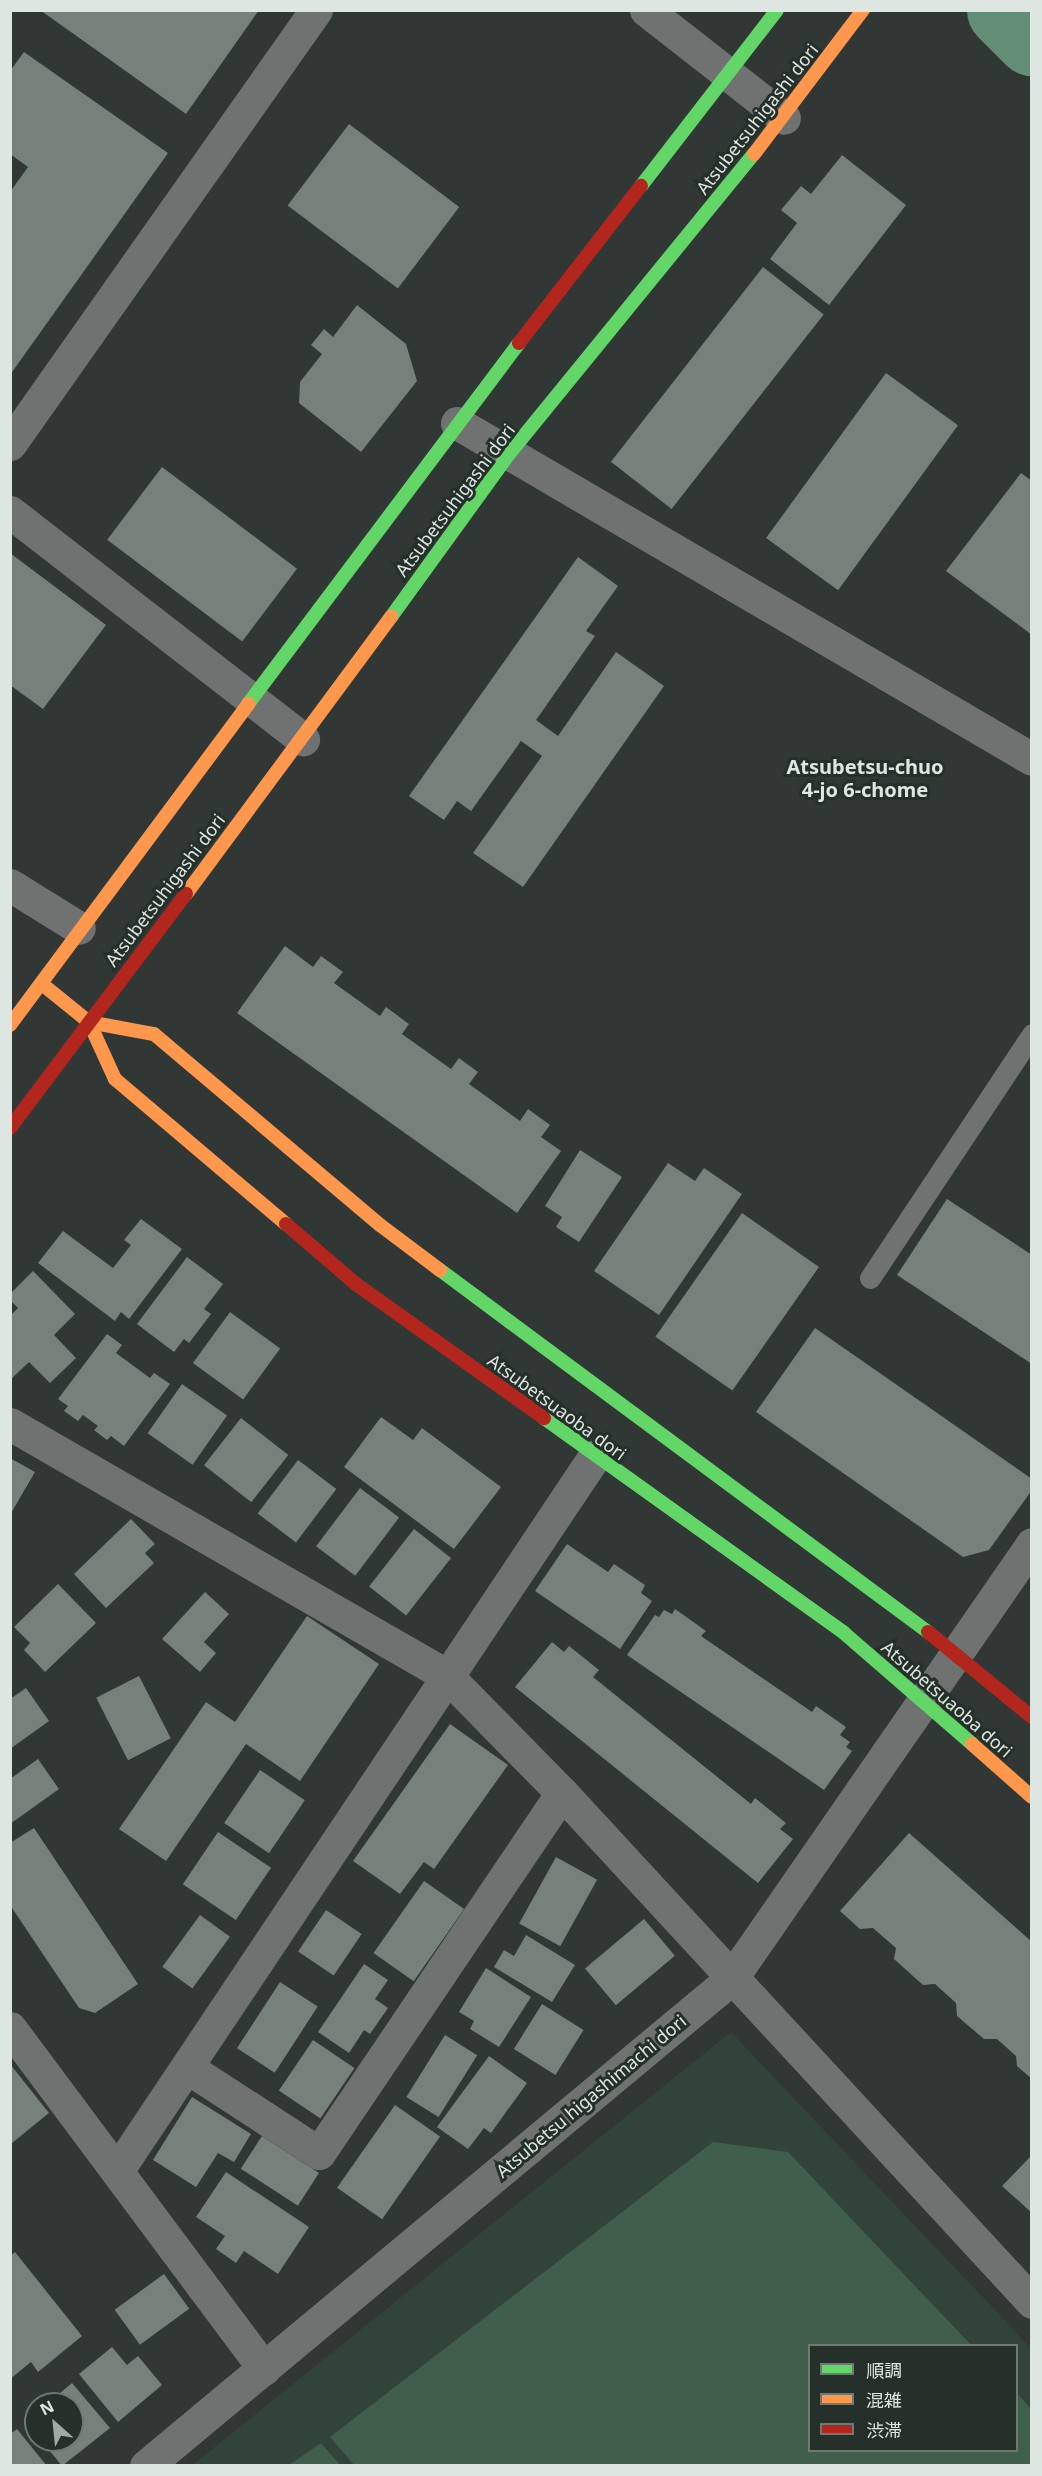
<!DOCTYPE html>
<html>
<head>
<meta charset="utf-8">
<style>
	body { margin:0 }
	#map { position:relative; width:1042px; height:2476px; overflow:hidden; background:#313734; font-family:"Noto Sans","Noto Sans JP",sans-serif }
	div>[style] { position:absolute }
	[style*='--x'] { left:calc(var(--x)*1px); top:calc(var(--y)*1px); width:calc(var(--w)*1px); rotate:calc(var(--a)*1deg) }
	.built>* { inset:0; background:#324339 }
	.green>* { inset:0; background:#405e4c }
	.river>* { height:75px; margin:-37.5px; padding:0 37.5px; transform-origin:37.5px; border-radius:37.5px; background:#618e74 }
	.building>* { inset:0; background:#75817a; transform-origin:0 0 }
	.lane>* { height:21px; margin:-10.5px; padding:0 10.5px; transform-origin:10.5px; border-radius:10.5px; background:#6f7270 }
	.street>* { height:33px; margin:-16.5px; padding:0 16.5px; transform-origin:16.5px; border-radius:16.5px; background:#6f7270 }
	.fast>* { height:14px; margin:-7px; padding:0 7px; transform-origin:7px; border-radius:7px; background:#63d668 }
	.slow>* { height:14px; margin:-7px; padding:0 7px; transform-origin:7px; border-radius:7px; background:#ff974d }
	.jam>* { height:14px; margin:-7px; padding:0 7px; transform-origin:7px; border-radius:7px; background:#b3261e }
	span { translate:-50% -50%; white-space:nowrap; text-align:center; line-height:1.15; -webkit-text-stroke:6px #243029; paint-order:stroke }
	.street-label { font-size:18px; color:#dee6e1 }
	.neighbourhood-label { font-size:20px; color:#dee6e1; font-weight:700 }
	.frame { position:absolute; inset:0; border:12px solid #dee6e1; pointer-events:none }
	.legend { position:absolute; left:808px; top:2344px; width:210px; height:108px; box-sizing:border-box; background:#243029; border:2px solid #6e7973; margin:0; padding:8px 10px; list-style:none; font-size:18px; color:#dee6e1 }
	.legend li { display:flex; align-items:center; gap:12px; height:30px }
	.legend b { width:30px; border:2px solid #6e7973 }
	.north { position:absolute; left:24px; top:2392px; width:60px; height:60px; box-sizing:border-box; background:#243029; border:2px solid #6e7973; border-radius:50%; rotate:333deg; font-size:16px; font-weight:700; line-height:24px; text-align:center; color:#dee6e1 }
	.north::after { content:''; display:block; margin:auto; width:21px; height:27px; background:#a1a9a4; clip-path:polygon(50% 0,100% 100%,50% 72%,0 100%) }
</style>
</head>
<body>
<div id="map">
	<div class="built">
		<i style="clip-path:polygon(evenodd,731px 2032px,1031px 2348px,1031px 2465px,191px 2466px,731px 2032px,810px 2346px,1016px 2346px,1016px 2450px,810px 2450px,810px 2346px)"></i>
	</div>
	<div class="green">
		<i style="clip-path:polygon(713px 2142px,788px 2152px,971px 2345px,810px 2346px,810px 2450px,1016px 2450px,1017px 2393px,1031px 2409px,1031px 2465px,355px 2466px,330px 2437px)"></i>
		<i style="clip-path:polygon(321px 2443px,340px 2465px,289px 2465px)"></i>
	</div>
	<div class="river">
		<i style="--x:1004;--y:10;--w:40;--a:45"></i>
	</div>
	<div class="building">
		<i style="clip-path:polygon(40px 10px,259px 10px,186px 114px)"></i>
		<i style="clip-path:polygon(24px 52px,168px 153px,10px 375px,10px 192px,28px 167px,10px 154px,10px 71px)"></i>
		<i style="left:349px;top:124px;width:138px;height:102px;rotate:37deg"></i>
		<i style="clip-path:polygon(842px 155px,906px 205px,829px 305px,770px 259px,797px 223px,781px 210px,801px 186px,811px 194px)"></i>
		<i style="left:763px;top:267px;width:77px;height:247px;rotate:38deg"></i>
		<i style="clip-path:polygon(357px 305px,406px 344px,417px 381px,361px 452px,299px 403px,300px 382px,322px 354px,311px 345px,324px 329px,333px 337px)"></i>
		<i style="left:886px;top:373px;width:89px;height:204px;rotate:36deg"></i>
		<i style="left:162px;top:467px;width:169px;height:91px;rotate:37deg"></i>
		<i style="clip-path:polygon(1021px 473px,1032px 481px,1032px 635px,946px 571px)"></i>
		<i style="clip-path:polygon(10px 553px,106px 625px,43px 709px,10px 685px)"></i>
		<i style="clip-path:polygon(578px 557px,618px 586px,586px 631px,595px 636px,536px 720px,558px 736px,616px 652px,664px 686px,523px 887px,473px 853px,542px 756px,521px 741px,471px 811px,457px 801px,444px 820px,409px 796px)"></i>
		<i style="clip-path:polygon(285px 946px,313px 967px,321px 956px,343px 972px,334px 983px,380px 1016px,386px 1007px,409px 1024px,402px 1034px,451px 1069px,459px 1058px,478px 1072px,469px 1084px,520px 1121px,528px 1109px,550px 1125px,541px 1137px,561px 1151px,517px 1213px,237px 1013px)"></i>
		<i style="clip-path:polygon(580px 1150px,622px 1177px,579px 1242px,556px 1227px,562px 1217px,545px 1206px)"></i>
		<i style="clip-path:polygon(668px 1163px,695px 1181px,704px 1168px,742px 1194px,659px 1315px,594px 1271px)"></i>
		<i style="clip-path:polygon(947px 1199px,1032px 1255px,1032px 1364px,897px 1275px)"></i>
		<i style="left:742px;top:1213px;width:94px;height:151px;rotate:35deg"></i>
		<i style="clip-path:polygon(141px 1219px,182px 1249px,129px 1319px,121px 1312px,115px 1321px,38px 1263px,63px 1231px,113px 1268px,131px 1245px,124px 1240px)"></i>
		<i style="clip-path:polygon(187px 1257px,223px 1284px,204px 1309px,211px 1314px,189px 1343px,184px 1339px,174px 1352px,137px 1324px)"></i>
		<i style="clip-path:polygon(33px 1271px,75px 1314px,54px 1335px,76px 1358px,50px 1383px,29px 1362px,10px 1380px,10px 1316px,18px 1308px,10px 1300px,10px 1294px)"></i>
		<i style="left:230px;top:1312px;width:62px;height:63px;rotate:36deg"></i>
		<i style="clip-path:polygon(815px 1328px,1032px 1479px,1032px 1490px,989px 1550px,963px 1557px,756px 1412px)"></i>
		<i style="clip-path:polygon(107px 1334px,122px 1345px,116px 1353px,150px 1378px,154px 1373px,170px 1384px,124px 1446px,111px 1436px,107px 1440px,94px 1430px,98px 1426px,83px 1415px,78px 1421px,64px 1411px,68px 1406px,58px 1399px)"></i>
		<i style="left:182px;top:1384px;width:55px;height:60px;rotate:35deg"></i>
		<i style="clip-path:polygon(381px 1417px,413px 1440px,422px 1428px,501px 1487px,454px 1549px,344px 1467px)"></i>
		<i style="left:241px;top:1418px;width:60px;height:60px;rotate:38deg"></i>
		<i style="clip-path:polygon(10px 1458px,35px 1472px,10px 1515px)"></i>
		<i style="left:298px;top:1460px;width:48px;height:67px;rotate:37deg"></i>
		<i style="left:360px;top:1488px;width:49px;height:73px;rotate:37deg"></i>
		<i style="clip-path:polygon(131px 1519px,155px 1544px,145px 1553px,154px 1563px,106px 1608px,74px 1574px)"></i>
		<i style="left:414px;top:1529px;width:47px;height:73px;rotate:38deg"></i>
		<i style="clip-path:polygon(567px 1544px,608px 1572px,614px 1564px,645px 1585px,641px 1593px,652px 1601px,620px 1649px,535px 1591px)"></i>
		<i style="clip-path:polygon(58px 1584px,96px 1623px,45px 1672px,24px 1650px,30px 1643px,14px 1627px)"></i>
		<i style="clip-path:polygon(205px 1592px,229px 1614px,204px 1642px,216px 1653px,200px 1672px,162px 1639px)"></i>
		<i style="clip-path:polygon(675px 1609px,706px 1631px,701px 1636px,812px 1712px,816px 1706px,846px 1727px,840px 1735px,850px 1742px,846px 1747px,852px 1751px,824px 1790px,627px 1655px,655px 1615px,659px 1617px,664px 1610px,672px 1614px)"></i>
		<i style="clip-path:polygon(307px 1616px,379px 1664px,300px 1781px,246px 1744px,166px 1861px,119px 1829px,206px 1702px,235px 1722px)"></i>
		<i style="clip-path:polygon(552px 1642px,564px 1652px,569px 1646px,599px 1670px,593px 1677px,751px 1804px,755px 1798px,786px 1823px,780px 1829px,793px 1839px,758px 1883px,515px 1687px)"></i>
		<i style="left:139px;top:1676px;width:70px;height:48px;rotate:63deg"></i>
		<i style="clip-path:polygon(26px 1688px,49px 1721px,10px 1749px,10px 1699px)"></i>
		<i style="clip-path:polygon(450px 1724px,508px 1765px,434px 1869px,424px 1862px,400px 1894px,353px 1861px)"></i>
		<i style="clip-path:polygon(38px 1759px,59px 1789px,10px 1824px,10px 1779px)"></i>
		<i style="left:260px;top:1770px;width:54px;height:64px;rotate:34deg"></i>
		<i style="clip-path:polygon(34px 1828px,138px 1984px,95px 2013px,79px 2008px,10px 1905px,10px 1843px)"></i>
		<i style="left:218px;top:1832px;width:64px;height:63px;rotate:34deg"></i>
		<i style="clip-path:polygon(909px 1833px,1032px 1942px,1032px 2079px,1017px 2066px,1016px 2056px,997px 2039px,984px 2039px,957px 2016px,956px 2003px,935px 1984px,923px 1985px,894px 1959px,896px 1948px,873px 1928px,860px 1929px,840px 1911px)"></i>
		<i style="left:556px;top:1857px;width:47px;height:76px;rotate:29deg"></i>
		<i style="left:424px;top:1881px;width:49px;height:88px;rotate:35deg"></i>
		<i style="left:326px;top:1910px;width:43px;height:50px;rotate:34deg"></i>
		<i style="left:200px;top:1915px;width:37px;height:64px;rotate:36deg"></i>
		<i style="left:644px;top:1919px;width:48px;height:77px;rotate:50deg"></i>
		<i style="clip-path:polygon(526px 1935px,575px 1965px,552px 2002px,494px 1967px,504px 1950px,514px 1956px)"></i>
		<i style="clip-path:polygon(364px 1964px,388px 1980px,375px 1999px,388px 2008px,370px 2034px,364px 2030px,349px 2053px,318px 2032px)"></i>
		<i style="clip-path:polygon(486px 1968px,531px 1997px,499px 2047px,470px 2029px,474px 2021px,459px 2012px)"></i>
		<i style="left:280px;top:1982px;width:45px;height:79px;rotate:33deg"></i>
		<i style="left:542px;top:2004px;width:49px;height:53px;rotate:32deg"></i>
		<i style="left:445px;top:2035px;width:38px;height:73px;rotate:32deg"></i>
		<i style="left:313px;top:2040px;width:50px;height:61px;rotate:34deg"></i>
		<i style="clip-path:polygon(489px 2056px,527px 2083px,491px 2133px,484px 2128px,468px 2149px,437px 2127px)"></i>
		<i style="clip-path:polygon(10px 2064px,49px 2113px,12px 2143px,10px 2141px)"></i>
		<i style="clip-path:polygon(192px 2097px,251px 2134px,234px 2162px,218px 2153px,196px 2187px,153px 2160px)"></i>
		<i style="left:395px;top:2105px;width:55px;height:101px;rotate:35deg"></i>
		<i style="left:262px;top:2136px;width:68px;height:39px;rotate:33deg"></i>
		<i style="clip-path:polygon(1032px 2155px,1032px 2213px,1002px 2186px)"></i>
		<i style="clip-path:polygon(226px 2172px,309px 2227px,278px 2274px,244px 2251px,236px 2263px,216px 2249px,225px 2236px,196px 2217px)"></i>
		<i style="clip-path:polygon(15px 2252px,82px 2336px,38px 2372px,31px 2362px,10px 2379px,10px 2256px)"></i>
		<i style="left:164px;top:2274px;width:43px;height:61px;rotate:54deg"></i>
		<i style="clip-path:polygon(112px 2347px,127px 2365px,138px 2356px,162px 2385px,118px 2422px,79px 2374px)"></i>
		<i style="clip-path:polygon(72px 2383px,110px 2428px,62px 2466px,41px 2440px,72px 2440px,72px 2404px,47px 2404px)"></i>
		<i style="clip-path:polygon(17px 2429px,47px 2466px,10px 2466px,10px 2434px)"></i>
	</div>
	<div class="lane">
		<i style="--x:870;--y:1278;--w:293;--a:-56.4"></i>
	</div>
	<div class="street">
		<i style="--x:646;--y:10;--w:175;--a:38"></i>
		<i style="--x:457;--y:423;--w:666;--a:30.3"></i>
		<i style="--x:10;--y:444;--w:531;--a:-54.81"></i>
		<i style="--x:10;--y:512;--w:371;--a:37.8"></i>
		<i style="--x:10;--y:885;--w:81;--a:31.9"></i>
		<i style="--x:10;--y:1424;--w:503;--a:29.93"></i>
		<i style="--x:446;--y:1675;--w:165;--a:45.5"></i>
		<i style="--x:562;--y:1793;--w:693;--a:47.28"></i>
		<i style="--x:10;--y:2028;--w:425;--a:53.3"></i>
		<i style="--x:188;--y:2068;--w:156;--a:33"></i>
		<i style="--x:319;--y:2153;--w:434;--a:-56"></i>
		<i style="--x:117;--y:2171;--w:859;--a:-56.25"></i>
		<i style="--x:146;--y:2466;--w:761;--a:-39.78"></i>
		<i style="--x:731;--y:1979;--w:529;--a:-55.32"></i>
	</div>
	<div class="fast">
		<i style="--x:641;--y:186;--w:222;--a:-52.3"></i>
		<i style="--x:391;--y:617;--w:201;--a:-54.1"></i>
		<i style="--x:509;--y:454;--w:387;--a:-50.8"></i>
		<i style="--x:248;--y:704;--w:451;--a:-53.1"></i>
		<i style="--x:440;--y:1270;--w:608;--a:36.57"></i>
		<i style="--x:544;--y:1418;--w:369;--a:35.6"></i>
		<i style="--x:844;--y:1633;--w:169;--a:40.9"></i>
	</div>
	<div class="slow">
		<i style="--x:754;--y:154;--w:181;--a:-52.9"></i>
		<i style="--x:186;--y:894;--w:345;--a:-53.5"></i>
		<i style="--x:42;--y:984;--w:60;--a:39"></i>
		<i style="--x:89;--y:1022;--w:63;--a:65.5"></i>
		<i style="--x:115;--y:1079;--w:224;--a:40.3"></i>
		<i style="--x:89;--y:1022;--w:66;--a:10.5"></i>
		<i style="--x:154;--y:1034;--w:296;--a:40.2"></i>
		<i style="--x:380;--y:1225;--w:75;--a:36.9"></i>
		<i style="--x:10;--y:1025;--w:400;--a:-53.4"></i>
		<i style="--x:972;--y:1744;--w:80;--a:41.5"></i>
	</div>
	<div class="jam">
		<i style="--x:519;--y:343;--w:199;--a:-52.2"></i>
		<i style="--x:10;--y:1128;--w:293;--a:-53.1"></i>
		<i style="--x:286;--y:1224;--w:92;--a:40.6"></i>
		<i style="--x:356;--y:1284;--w:231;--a:35.5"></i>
		<i style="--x:928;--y:1632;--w:134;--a:39.3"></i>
	</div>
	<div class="street-label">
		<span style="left:757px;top:119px;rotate:-52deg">Atsubetsuhigashi dori</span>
		<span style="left:455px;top:500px;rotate:-53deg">Atsubetsuhigashi dori</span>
		<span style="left:165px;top:890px;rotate:-53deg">Atsubetsuhigashi dori</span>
		<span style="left:557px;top:1407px;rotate:36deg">Atsubetsuaoba dori</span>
		<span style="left:947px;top:1699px;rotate:41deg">Atsubetsuaoba dori</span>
		<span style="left:591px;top:2096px;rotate:-40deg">Atsubetsu higashimachi dori</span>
	</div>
	<div class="neighbourhood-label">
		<span style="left:865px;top:778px">Atsubetsu-chuo<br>4-jo 6-chome</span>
	</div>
	<div class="frame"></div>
	<ul class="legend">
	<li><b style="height:8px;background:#63d668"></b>順調</li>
	<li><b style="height:8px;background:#ff974d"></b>混雑</li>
	<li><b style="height:8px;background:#b3261e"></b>渋滞</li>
	</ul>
	<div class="north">N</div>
</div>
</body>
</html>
